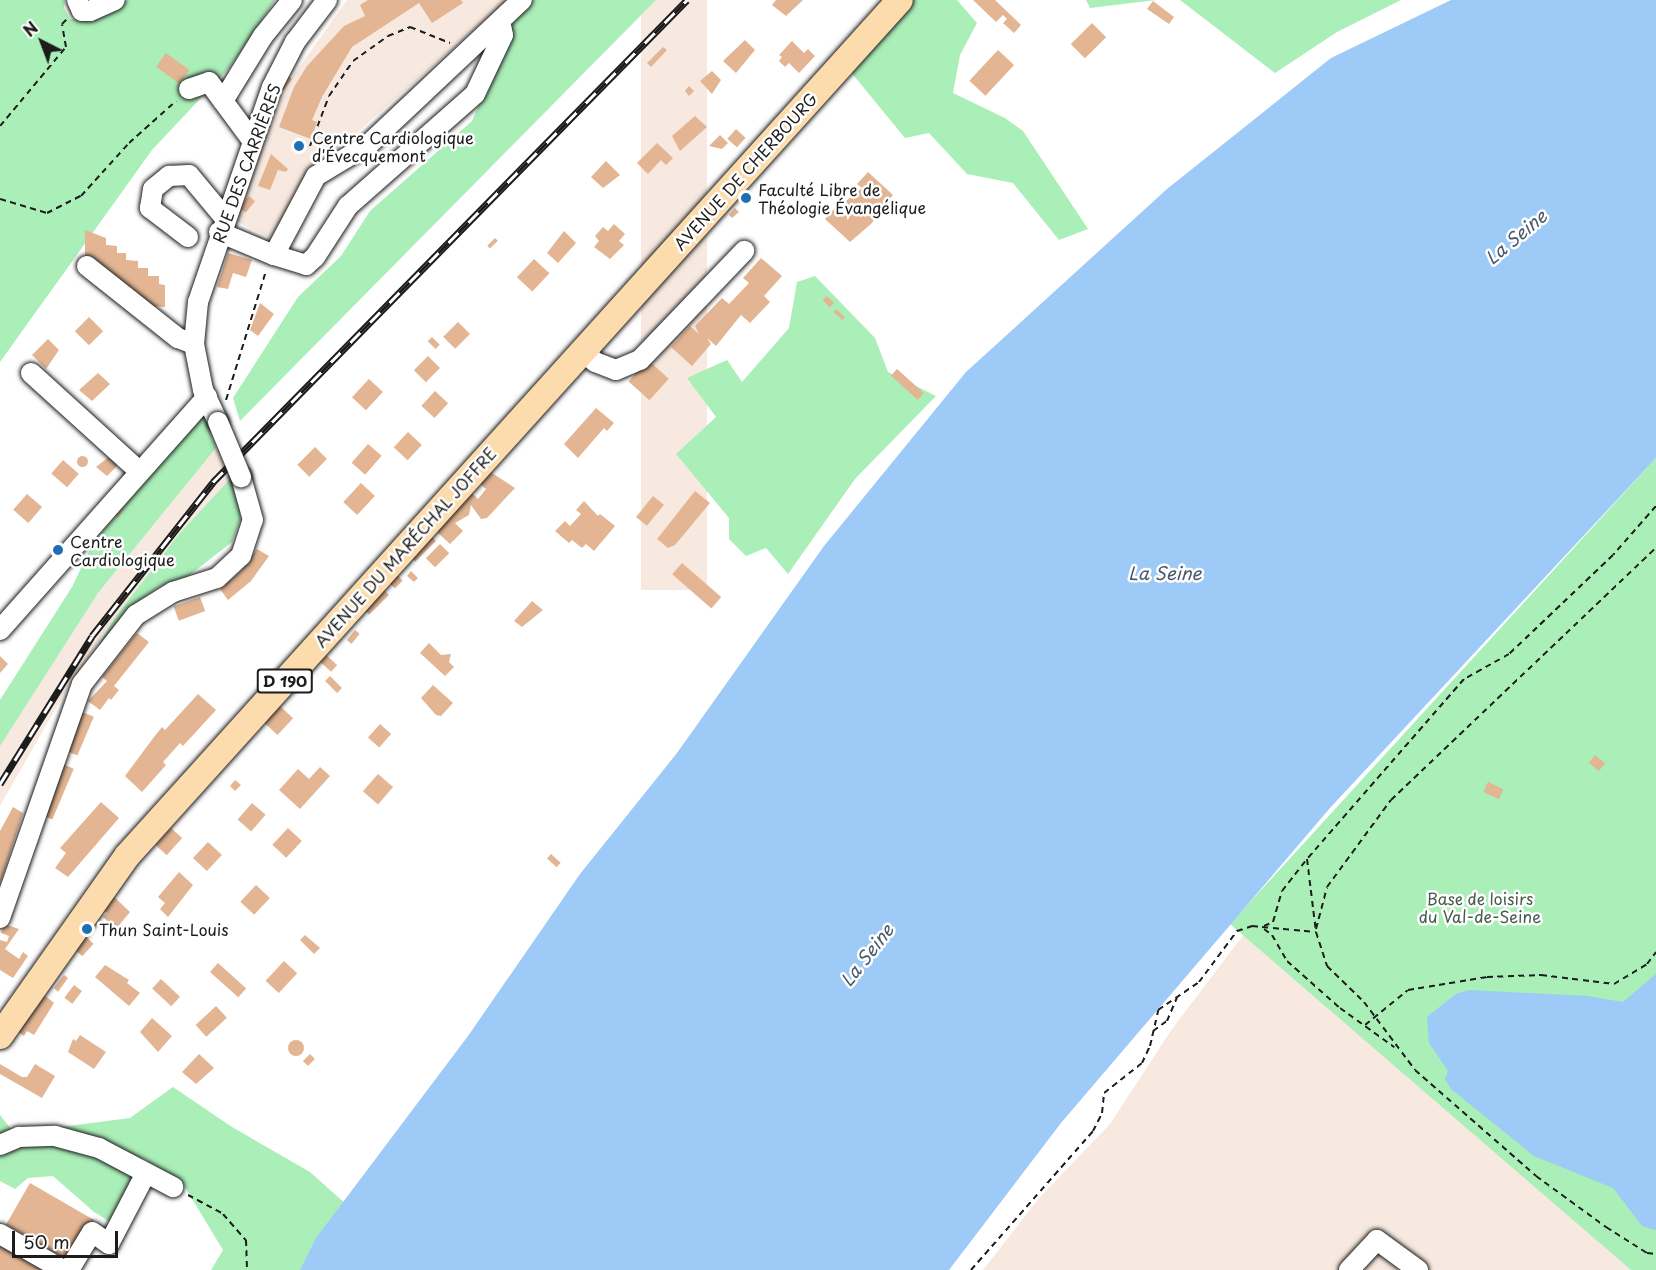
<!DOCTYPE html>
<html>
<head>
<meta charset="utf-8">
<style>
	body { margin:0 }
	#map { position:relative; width:1656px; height:1270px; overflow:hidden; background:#fff; font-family:"Playpen Sans",sans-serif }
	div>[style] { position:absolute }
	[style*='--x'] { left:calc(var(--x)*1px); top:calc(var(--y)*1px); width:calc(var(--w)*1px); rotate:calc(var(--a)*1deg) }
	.built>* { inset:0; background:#f7e9df; transform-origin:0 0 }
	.green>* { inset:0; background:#aaeeb8 }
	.water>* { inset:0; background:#9dcaf7 }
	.building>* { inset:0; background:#e3b593; transform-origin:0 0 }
	.round { border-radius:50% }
	.path>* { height:2px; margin-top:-1px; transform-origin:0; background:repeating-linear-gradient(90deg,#1c1c1c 0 6px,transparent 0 10.5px) }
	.roads { filter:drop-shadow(0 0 2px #1c1c1c) drop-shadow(0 0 2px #1c1c1c) }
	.minor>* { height:20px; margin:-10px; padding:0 10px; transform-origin:10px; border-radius:10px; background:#fff }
	.major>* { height:26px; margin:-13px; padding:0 13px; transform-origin:13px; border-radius:13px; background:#fcdcac }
	.rail>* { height:7px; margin-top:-3.5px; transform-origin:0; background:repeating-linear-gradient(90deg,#fff 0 14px,#1c1c1c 0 28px); box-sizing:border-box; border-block:2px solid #1c1c1c }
	.bridges { filter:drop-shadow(0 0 2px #1c1c1c) drop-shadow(0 0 2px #1c1c1c) }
	.minor-bridge>* { height:20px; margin:-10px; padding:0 10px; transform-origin:10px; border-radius:10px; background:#fff }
	.dots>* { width:16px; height:16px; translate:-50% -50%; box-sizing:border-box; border:3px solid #fff; border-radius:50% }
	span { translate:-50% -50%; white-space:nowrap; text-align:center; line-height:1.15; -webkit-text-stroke:5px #fff; paint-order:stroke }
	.shield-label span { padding:2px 4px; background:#fff; border:2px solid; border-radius:4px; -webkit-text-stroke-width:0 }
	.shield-label { font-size:15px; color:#1c1c1c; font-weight:700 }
	.poi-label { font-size:16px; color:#1c1c1c }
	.left { translate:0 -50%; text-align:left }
	.street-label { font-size:16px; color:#1c1c1c }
	.park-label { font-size:16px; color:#475b4b }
	.water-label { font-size:18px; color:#495969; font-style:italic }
	.north { position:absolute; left:12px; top:12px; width:60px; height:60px; -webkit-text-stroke:4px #fff; paint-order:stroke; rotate:318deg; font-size:16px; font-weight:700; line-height:24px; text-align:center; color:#1c1c1c }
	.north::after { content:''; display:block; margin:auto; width:21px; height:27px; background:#1c1c1c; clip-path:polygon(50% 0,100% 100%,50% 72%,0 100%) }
	.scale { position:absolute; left:12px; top:1231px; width:106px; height:27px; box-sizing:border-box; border:3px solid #1c1c1c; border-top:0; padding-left:8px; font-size:18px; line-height:21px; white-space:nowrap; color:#1c1c1c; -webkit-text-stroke:4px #fff; paint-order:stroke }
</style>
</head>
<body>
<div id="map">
	<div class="built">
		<i style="clip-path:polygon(347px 0,508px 0,305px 178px,272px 239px,234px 220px,266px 114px)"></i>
		<i style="left:641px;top:0;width:66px;height:590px"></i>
		<i style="clip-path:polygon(216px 448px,230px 479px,179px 534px,114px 619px,68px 687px,0 806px,0 746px,35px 686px,98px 593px)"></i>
		<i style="clip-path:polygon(1244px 934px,1631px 1270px,983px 1270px,1039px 1198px,1110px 1124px,1172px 1029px)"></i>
	</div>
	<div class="green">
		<i style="clip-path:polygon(0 0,65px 0,64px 8px,70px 19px,85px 20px,128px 0,275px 0,230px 67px,152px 150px,0 362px)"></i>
		<i style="clip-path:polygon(534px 0,656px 0,240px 421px,233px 398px,298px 297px,341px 256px,370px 211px,472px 121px,516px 17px)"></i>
		<i style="clip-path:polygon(912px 0,957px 0,977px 23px,960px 55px,953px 93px,1005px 118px,1023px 131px,1088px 229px,1059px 240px,1013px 183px,967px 174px,929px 133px,905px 138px,850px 71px)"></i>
		<i style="clip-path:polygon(1086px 0,1156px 0,1090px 8px)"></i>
		<i style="clip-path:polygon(1180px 0,1401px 0,1337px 32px,1275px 73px)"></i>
		<i style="clip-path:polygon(815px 276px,875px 338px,888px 372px,936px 396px,855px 479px,788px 574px,766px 548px,746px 556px,729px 539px,729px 518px,676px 454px,716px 417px,687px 378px,727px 360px,742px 382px,789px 328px,797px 282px)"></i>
		<i style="clip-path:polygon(202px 410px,216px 448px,98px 593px,0 746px,0 700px,72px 587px,93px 543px)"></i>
		<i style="clip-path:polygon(1656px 458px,1656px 1270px,1631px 1270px,1230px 924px)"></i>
		<i style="clip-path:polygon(230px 479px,240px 503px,240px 520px,232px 542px,187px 577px,159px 587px,128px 608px,85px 667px,114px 619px,179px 534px)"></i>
		<i style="clip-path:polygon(173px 1087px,232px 1127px,310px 1172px,356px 1213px,342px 1270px,211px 1270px,223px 1250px,183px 1184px,143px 1158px,112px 1223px,94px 1212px,53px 1176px,28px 1178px,15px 1189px,0 1181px,0 1115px,14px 1133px,130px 1118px)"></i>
	</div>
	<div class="water">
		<i style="clip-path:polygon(1451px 0,1656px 0,1656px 458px,1330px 808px,1061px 1123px,949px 1270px,300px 1270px,316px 1238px,468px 1036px,580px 874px,677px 753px,824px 546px,966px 372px,1167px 189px,1331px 58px)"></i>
		<i style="clip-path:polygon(1656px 974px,1656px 1229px,1655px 1230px,1642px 1226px,1613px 1188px,1534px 1156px,1451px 1089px,1445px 1079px,1448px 1071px,1429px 1043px,1427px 1017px,1456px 994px,1469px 990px,1587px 996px,1623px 1002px)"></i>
	</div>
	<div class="building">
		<i style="clip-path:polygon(368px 0,461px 0,463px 3px,432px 23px,419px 3px,352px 47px,322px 97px,312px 120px,317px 122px,311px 139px,279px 127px,294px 87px,307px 66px,344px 26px,365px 16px,360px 5px)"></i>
		<i style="clip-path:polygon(776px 0,803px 0,786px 16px,772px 5px)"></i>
		<i style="clip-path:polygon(973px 0,995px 0,1021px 25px,1014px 33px,1003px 23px,1007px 19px,1003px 15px,996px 22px)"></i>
		<i style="clip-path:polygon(1153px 1px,1174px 17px,1169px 24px,1147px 9px)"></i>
		<i style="left:1092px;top:23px;width:20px;height:30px;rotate:45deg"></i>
		<i style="clip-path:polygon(745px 40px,755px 50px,736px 73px,723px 61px)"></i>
		<i style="clip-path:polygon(792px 41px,804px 53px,808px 49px,815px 56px,799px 73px,789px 63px,785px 67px,779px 61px,782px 57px,779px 55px)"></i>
		<i style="clip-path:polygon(663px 47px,667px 50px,651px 67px,647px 63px)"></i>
		<i style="left:998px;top:50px;width:22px;height:42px;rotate:43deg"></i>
		<i style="left:166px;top:53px;width:29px;height:17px;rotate:36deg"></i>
		<i style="clip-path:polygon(712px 71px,721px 80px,712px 94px,700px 81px)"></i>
		<i style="clip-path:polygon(287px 75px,292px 79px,277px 99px)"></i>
		<i style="clip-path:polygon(689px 86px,694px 91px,689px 96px,685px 91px)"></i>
		<i style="clip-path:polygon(695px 116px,707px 127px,680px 151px,672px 136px)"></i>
		<i style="left:736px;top:129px;width:13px;height:13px;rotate:42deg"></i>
		<i style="clip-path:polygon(720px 135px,728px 143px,722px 149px,709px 146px)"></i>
		<i style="clip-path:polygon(657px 143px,673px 158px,666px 165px,661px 160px,648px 174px,637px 163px)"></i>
		<i style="clip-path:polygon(271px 154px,288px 169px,286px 172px,278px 170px,270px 190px,258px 186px)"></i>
		<i style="clip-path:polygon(606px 161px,620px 175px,603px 188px,591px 177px)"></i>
		<i style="clip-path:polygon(868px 172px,893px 195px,871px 224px,850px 242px,825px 219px,836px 207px,840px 212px,846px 201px,862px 188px,857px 184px)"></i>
		<i style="left:249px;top:196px;width:8px;height:15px;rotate:40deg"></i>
		<i style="clip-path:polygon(735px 208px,739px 212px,732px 218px,729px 215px)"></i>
		<i style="clip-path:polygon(614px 224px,625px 234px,619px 241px,624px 245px,610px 259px,594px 247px,599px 241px,595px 236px,603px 227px,608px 231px)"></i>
		<i style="clip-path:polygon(85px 230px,106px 238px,106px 245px,117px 246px,117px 253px,126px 253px,126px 260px,138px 261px,138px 268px,148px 268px,148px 276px,159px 276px,159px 284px,165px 285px,165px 307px,147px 306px,147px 300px,136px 299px,136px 291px,126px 291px,116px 284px,116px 276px,106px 275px,85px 260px)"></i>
		<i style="clip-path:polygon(564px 231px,576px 243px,558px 263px,547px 253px)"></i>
		<i style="left:495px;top:238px;width:4px;height:11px;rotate:45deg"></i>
		<i style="clip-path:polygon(228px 253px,252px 260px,246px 277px,233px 273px,228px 289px,217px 287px)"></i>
		<i style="clip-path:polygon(761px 258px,782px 276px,764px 296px,770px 302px,750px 323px,741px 315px,716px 346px,707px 338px,711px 344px,692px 366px,671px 347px,690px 326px,699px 334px,695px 326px,722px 298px,729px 304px,749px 283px,743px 278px)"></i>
		<i style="left:534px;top:259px;width:21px;height:25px;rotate:43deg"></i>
		<i style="left:827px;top:296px;width:10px;height:6px;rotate:45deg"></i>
		<i style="clip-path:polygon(260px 303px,274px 314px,258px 336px,250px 330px)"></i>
		<i style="left:836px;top:309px;width:12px;height:4px;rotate:42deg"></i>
		<i style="left:89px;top:317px;width:20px;height:20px;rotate:45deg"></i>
		<i style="left:458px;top:322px;width:17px;height:21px;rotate:45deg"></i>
		<i style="left:432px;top:337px;width:11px;height:6px;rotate:45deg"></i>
		<i style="clip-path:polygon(48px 339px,59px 350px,46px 369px,32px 355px)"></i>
		<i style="left:428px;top:356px;width:17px;height:20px;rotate:45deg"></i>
		<i style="left:648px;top:360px;width:28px;height:29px;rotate:42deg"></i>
		<i style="left:897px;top:369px;width:36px;height:9px;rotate:42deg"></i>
		<i style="clip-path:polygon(98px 373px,110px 384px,92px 401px,79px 390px)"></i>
		<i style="left:369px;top:379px;width:19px;height:25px;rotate:43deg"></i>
		<i style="left:435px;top:391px;width:18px;height:20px;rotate:43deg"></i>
		<i style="clip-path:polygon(596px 408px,614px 423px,607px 431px,604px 428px,578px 458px,564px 444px)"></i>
		<i style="left:408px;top:432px;width:19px;height:21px;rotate:43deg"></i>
		<i style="left:368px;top:444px;width:18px;height:25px;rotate:41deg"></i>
		<i style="left:315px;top:447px;width:17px;height:25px;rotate:45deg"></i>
		<i class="round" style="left:76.5px;top:455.5px;width:11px;height:11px"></i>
		<i style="clip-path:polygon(110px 456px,119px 464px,107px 476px,96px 467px)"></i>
		<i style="left:63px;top:460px;width:21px;height:18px;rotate:41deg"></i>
		<i style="clip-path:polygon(489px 471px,515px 488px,487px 518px,481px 519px,471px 505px,469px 515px,455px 523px,463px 531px,450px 544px,436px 531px,471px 492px,478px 499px,486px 489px,479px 483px)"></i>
		<i style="left:361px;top:483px;width:19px;height:26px;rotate:43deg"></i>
		<i style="clip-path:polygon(695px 491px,710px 503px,675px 545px,668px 548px,657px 539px)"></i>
		<i style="left:27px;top:494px;width:20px;height:21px;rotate:41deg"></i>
		<i style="left:653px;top:496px;width:14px;height:27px;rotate:39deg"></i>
		<i style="clip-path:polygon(584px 501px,598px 516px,600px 514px,615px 526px,594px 551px,586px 544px,582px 548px,572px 540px,569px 543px,555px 531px,565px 521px,570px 526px,581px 514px,576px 510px)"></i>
		<i style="clip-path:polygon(120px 505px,124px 509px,118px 518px,112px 513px)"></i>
		<i style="left:431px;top:536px;width:7px;height:29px;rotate:45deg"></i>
		<i style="left:440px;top:544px;width:13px;height:20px;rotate:45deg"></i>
		<i style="clip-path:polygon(257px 549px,269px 556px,251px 581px,228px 600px,220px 589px,241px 571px)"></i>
		<i style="left:682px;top:563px;width:52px;height:15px;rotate:41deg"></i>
		<i style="clip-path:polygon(411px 571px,418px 578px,414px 582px,407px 576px)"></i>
		<i style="left:397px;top:575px;width:8px;height:11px;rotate:45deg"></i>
		<i style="left:384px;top:590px;width:7px;height:28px;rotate:45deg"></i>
		<i style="left:200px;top:597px;width:15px;height:28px;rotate:70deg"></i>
		<i style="clip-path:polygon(532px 601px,543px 610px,522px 627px,514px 621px)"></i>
		<i style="left:355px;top:630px;width:6px;height:13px;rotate:39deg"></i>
		<i style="clip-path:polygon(137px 633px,149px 642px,114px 686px,119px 690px,111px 700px,109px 698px,100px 710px,88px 701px,107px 681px,102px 677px)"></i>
		<i style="clip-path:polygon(429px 643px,441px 655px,451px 654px,449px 662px,454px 667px,445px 676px,420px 653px)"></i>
		<i style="left:326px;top:655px;width:15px;height:9px;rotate:42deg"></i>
		<i style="clip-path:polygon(0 656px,8px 664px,0 673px)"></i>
		<i style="left:330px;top:676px;width:17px;height:7px;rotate:45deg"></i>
		<i style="clip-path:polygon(433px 685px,453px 703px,441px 716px,436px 715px,421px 698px)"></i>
		<i style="clip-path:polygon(198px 694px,216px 710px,183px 746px,180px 743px,172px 752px,163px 762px,166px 765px,142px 792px,125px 776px,154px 737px,162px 727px,165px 730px)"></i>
		<i style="left:280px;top:706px;width:18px;height:23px;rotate:43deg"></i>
		<i style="left:80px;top:711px;width:15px;height:42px;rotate:23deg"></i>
		<i style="left:380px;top:724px;width:15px;height:18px;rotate:42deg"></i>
		<i style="left:1595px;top:755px;width:13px;height:10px;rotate:39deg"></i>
		<i style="left:60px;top:763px;width:15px;height:55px;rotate:23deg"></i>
		<i style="clip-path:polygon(320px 767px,330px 776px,300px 809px,279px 790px,298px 769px,309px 779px)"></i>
		<i style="left:378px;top:774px;width:20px;height:23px;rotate:41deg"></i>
		<i style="clip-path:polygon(235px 780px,241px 785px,235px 791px,230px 786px)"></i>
		<i style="left:1488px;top:782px;width:17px;height:11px;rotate:25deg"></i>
		<i style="clip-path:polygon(101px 802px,119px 818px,68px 877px,55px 868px,66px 853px,60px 848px)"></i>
		<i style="left:252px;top:803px;width:18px;height:22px;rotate:41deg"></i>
		<i style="clip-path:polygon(13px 807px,23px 813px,0 884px,0 831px)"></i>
		<i style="left:171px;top:828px;width:15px;height:23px;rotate:42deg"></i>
		<i style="left:288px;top:828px;width:19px;height:23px;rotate:43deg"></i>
		<i style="left:208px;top:842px;width:19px;height:22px;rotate:43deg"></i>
		<i style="left:551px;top:854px;width:13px;height:6px;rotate:42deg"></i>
		<i style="clip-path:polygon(179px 872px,193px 885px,168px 917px,160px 909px,165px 903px,158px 897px)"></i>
		<i style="left:256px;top:885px;width:19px;height:23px;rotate:43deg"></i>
		<i style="clip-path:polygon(112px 895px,130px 912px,116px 929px,103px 917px,107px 913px,102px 909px)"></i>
		<i style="clip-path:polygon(4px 924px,19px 929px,5px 949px,19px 959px,23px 952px,28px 956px,13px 978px,0 970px,0 940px,7px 942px,9px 936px,1px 933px)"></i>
		<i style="left:84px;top:935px;width:13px;height:17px;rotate:42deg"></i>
		<i style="clip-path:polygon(305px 935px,320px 948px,314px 954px,300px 940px)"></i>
		<i style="left:284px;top:961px;width:18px;height:27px;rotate:43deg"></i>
		<i style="left:218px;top:963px;width:38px;height:12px;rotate:42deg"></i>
		<i style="clip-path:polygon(105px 965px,129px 980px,127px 983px,140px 993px,129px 1006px,95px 977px)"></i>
		<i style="clip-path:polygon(64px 975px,68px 978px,58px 992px,54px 988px)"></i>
		<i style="left:161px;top:979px;width:26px;height:13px;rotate:43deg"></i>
		<i style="left:74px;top:985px;width:10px;height:16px;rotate:37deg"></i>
		<i style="clip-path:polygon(43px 994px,54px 1003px,34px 1035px,27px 1031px,24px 1036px,17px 1031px)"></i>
		<i style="left:216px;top:1006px;width:16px;height:28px;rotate:47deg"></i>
		<i style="clip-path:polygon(152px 1018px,172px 1036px,158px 1052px,140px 1032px)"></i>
		<i style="clip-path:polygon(80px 1035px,106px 1052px,94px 1069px,68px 1052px,73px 1039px,76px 1041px)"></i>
		<i class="round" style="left:288px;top:1040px;width:16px;height:16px"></i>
		<i style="clip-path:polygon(199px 1054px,214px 1068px,196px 1084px,182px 1072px)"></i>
		<i style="left:310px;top:1054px;width:7px;height:10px;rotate:45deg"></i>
		<i style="clip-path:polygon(0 1064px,22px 1077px,27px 1077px,35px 1064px,55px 1076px,42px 1098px,0 1074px)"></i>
		<i style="left:30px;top:1183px;width:74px;height:48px;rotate:30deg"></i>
		<i style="clip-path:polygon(0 1243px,48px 1270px,0 1270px)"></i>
	</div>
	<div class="path">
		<i style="--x:0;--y:126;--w:103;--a:-50.1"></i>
		<i style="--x:66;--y:47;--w:23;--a:-100"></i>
		<i style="--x:62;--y:24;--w:8;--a:-45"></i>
		<i style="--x:310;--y:146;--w:53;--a:-69.2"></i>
		<i style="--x:329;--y:96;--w:42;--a:-55.6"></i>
		<i style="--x:353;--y:61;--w:43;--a:-35.5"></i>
		<i style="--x:388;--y:36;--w:24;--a:-22"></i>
		<i style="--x:410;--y:27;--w:43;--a:21.8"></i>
		<i style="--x:0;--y:199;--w:49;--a:16.6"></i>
		<i style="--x:47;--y:213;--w:38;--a:-27"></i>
		<i style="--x:81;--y:196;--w:72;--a:-47.8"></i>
		<i style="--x:129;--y:143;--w:63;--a:-41.8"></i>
		<i style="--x:226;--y:400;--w:135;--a:-72.8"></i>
		<i style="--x:1656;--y:506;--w:65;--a:131.3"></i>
		<i style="--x:1613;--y:555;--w:144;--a:136.4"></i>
		<i style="--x:1509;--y:654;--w:51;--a:150.9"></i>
		<i style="--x:1464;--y:679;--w:239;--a:131.1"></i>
		<i style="--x:1307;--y:859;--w:74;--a:83"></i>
		<i style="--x:1316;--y:932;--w:36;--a:72"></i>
		<i style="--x:1327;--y:966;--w:52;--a:44.2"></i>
		<i style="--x:1364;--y:1002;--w:85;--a:53.1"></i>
		<i style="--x:1415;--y:1070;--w:161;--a:41.2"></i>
		<i style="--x:1536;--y:1176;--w:87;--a:36.1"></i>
		<i style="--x:1606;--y:1227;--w:49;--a:32.4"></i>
		<i style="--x:1647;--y:1253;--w:9;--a:6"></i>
		<i style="--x:1264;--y:926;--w:10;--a:-24"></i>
		<i style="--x:1273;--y:922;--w:32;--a:-74"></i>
		<i style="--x:1282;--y:891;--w:41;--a:-52"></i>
		<i style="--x:1264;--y:929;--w:10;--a:37"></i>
		<i style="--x:1272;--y:935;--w:30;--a:60"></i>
		<i style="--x:1287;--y:961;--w:71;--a:41.6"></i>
		<i style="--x:1340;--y:1008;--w:67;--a:35.8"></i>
		<i style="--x:1316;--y:929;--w:43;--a:-75.3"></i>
		<i style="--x:1327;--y:887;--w:108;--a:-53.7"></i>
		<i style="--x:1391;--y:800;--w:366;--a:-43.6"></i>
		<i style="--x:1365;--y:1025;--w:55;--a:-39.1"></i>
		<i style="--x:1408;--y:990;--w:80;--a:-9.3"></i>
		<i style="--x:1487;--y:977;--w:54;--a:-2.1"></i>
		<i style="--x:1541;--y:975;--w:74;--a:7"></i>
		<i style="--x:1614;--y:984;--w:39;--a:-31"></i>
		<i style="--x:1647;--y:964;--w:15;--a:-53"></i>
		<i style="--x:1153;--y:1031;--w:17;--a:-36"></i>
		<i style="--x:1167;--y:1021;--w:25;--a:-67"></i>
		<i style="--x:188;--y:1195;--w:40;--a:28"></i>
		<i style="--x:223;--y:1214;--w:35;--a:49"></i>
		<i style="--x:246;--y:1240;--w:30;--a:88"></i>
		<i style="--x:971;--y:1270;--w:185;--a:-48.7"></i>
		<i style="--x:1093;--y:1131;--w:20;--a:-63"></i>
		<i style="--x:1102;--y:1113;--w:20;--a:-84"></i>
		<i style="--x:1104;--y:1093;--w:48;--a:-38.3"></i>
		<i style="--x:1142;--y:1063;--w:19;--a:-65"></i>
		<i style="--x:1150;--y:1046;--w:37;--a:-77"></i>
		<i style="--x:1158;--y:1010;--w:50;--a:-34.3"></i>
		<i style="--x:1199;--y:982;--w:64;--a:-53.3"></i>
		<i style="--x:1237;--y:931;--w:16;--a:-18"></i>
		<i style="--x:1252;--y:926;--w:64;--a:5.4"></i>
	</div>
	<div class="roads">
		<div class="minor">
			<i style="--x:77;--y:0;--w:12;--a:66"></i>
			<i style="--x:82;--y:11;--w:8;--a:0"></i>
			<i style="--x:90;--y:11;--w:27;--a:-24"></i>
			<i style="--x:189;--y:89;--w:21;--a:-19"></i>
			<i style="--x:209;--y:82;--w:71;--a:53.6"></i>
			<i style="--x:223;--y:101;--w:76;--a:-58.4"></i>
			<i style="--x:263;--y:36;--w:46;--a:-51.1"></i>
			<i style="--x:219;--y:232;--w:60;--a:22.7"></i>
			<i style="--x:274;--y:255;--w:89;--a:-62"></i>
			<i style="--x:316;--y:176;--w:62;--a:-31.1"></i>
			<i style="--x:369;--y:144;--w:210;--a:-43.3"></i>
			<i style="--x:188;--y:237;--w:48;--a:-142.7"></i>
			<i style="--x:150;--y:208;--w:19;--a:-81"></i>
			<i style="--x:153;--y:189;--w:21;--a:-39"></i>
			<i style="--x:169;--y:176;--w:20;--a:-3"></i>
			<i style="--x:189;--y:175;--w:55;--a:50.2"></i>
			<i style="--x:274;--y:255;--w:34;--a:17"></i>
			<i style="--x:306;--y:265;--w:12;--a:-42"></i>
			<i style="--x:315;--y:257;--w:61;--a:-57.1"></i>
			<i style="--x:348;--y:206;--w:169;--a:-41.4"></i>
			<i style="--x:475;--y:94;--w:65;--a:-64.6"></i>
			<i style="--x:503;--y:35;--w:14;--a:-102"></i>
			<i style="--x:87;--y:266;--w:116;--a:38.4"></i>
			<i style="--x:178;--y:338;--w:17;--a:21"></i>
			<i style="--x:582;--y:349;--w:18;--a:45"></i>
			<i style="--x:595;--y:362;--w:22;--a:21"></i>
			<i style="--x:616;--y:370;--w:26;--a:-23"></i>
			<i style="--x:640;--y:360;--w:151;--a:-46.3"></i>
			<i style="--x:31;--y:373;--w:146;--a:42.2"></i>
			<i style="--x:218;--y:422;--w:35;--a:-115"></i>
			<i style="--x:203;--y:390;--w:47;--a:-101.1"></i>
			<i style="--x:194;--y:344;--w:42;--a:-84.6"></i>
			<i style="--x:198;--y:302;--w:227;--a:-71"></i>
			<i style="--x:272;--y:87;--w:51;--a:-62.9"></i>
			<i style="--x:295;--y:42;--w:53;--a:-52.7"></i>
			<i style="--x:0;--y:630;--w:312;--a:-48.4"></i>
			<i style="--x:0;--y:918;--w:248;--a:-70.7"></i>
			<i style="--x:82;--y:684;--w:88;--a:-52"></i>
			<i style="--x:136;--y:615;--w:44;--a:-31.9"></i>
			<i style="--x:173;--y:592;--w:46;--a:-17.7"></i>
			<i style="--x:217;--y:578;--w:33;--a:-43"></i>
			<i style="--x:241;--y:556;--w:38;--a:-72"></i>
			<i style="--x:253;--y:520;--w:45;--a:-105.6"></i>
			<i style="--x:0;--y:1145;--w:21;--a:-23"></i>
			<i style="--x:19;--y:1137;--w:36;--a:-2"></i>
			<i style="--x:55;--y:1136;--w:46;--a:15.3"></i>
			<i style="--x:99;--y:1148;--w:84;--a:27.8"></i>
			<i style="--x:0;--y:1234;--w:73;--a:29.7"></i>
			<i style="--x:69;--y:1270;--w:44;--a:-58.8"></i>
			<i style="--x:92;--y:1232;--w:21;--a:35"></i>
			<i style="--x:109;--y:1244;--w:80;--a:-62.5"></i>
			<i style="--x:1349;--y:1270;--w:41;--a:-47"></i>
			<i style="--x:1377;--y:1240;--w:51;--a:36.2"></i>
		</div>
		<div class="major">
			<i style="--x:0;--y:1036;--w:220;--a:-54.8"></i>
			<i style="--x:127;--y:856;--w:1153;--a:-47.92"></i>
		</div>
	</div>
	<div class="rail">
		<i style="--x:0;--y:784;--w:174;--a:-58.1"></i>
		<i style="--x:92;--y:636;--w:196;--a:-51.8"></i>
		<i style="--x:213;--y:482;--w:676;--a:-45.48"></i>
	</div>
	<div class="bridges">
		<div class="minor-bridge">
			<i style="--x:218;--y:422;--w:60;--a:67.3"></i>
		</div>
	</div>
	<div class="dots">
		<i style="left:299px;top:146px;background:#1f6fb2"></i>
		<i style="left:746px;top:198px;background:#1f6fb2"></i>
		<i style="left:58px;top:550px;background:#1f6fb2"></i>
		<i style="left:87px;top:929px;background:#1f6fb2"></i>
	</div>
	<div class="shield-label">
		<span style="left:285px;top:681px">D 190</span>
	</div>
	<div class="poi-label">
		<span class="left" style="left:312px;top:146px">Centre Cardiologique<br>d'Évecquemont</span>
		<span class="left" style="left:758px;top:198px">Faculté Libre de<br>Théologie Évangélique</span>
		<span class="left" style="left:70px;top:550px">Centre<br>Cardiologique</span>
		<span class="left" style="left:99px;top:929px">Thun Saint-Louis</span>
	</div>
	<div class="street-label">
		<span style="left:246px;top:163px;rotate:-70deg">RUE DES CARRIÈRES</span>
		<span style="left:745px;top:171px;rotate:-48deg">AVENUE DE CHERBOURG</span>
		<span style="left:405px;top:547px;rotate:-48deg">AVENUE DU MARÉCHAL JOFFRE</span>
	</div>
	<div class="park-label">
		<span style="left:1480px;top:907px">Base de loisirs<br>du Val-de-Seine</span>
	</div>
	<div class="water-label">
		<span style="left:1516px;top:237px;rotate:-40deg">La Seine</span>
		<span style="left:1165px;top:573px">La Seine</span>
		<span style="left:867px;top:955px;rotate:-52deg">La Seine</span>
	</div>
	<div class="north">N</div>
	<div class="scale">50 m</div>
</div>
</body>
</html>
